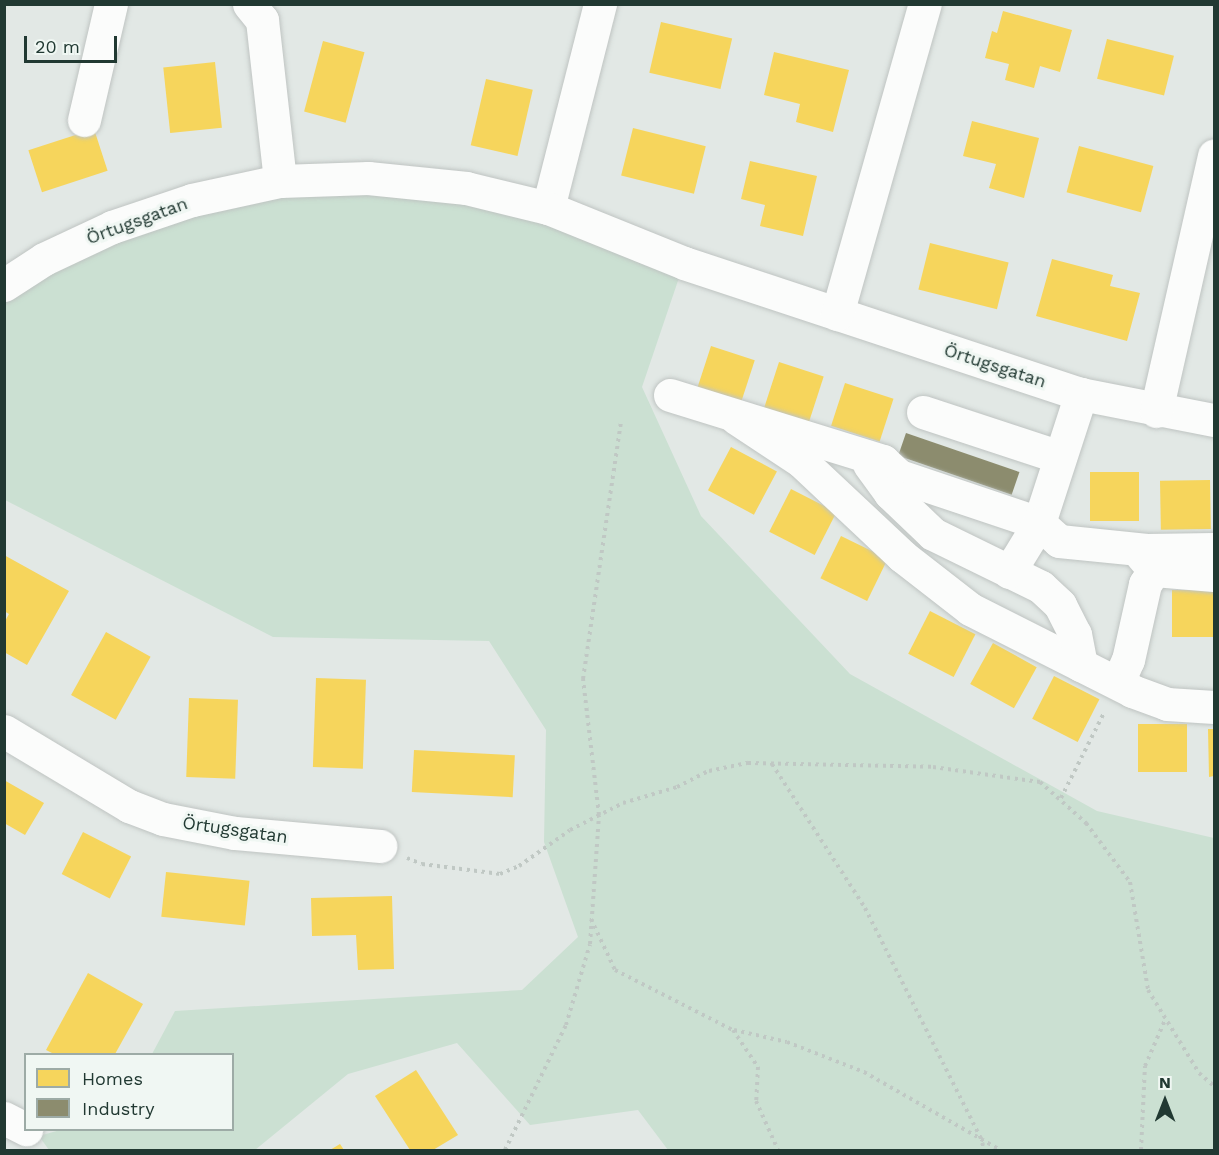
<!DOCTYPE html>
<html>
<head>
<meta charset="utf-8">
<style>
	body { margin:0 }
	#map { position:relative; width:1219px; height:1155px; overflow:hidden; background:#e2e8e5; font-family:"Work Sans",sans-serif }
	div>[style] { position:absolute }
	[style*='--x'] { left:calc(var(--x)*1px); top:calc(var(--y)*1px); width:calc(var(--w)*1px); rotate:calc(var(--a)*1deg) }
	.green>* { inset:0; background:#cbe0d2 }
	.homes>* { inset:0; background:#f6d55c; transform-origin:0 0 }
	.industry>* { inset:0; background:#8c8c6e; transform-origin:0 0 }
	.path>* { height:4px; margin-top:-2px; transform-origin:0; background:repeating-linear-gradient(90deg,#c0c8c4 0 3px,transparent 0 7.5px) }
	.roads { filter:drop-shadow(0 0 2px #bfc4c2) drop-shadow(0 0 2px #bfc4c2) }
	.minor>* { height:33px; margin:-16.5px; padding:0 16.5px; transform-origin:16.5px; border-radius:16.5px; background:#fbfcfb }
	span { translate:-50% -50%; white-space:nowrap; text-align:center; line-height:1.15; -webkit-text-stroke:6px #f0f7f3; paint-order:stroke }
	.street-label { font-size:18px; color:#213932 }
	.frame { position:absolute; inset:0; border:6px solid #213932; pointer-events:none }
	.legend { position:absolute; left:24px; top:1053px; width:210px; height:78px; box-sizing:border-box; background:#f0f7f3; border:2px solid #9daba6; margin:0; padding:8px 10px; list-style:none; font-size:18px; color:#213932 }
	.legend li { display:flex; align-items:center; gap:12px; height:30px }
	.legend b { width:30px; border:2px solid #9daba6 }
	.north { position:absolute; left:1135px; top:1071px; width:60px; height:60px; -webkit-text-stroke:4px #f0f7f3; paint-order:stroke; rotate:0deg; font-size:16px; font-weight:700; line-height:24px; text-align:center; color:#213932 }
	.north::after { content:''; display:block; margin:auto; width:21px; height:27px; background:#213932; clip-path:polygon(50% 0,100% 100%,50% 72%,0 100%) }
	.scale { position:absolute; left:24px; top:36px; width:93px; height:27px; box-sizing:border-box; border:3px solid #213932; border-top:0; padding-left:8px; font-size:18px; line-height:21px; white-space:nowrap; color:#213932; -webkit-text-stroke:4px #f0f7f3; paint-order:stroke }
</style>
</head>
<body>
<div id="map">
	<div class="green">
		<i style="clip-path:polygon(467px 188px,684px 263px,642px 387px,701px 516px,850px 674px,1097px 811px,1214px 838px,1214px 1150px,668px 1150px,638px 1110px,530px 1125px,457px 1043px,348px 1074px,255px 1150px,49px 1150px,39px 1136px,60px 1130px,232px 1130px,232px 1054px,152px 1054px,175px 1011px,522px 990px,578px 937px,544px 842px,546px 730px,489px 641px,273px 637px,5px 500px,4px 285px,192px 200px)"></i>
	</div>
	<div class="homes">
		<i style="clip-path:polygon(1003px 11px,1072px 30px,1060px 72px,1040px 66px,1034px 88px,1005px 80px,1009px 64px,985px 58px,992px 31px,997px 33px)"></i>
		<i style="left:661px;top:22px;width:73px;height:52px;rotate:13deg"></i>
		<i style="left:1107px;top:39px;width:69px;height:41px;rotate:14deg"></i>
		<i style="left:323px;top:41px;width:43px;height:73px;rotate:15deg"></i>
		<i style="clip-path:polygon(774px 52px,849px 70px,833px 132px,796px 122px,800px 104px,764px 95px)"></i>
		<i style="left:215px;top:62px;width:66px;height:52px;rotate:84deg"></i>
		<i style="left:486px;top:79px;width:48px;height:68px;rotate:13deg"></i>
		<i style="clip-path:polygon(972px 121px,1039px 138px,1024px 198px,989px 188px,996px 164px,963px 156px)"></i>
		<i style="left:633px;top:128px;width:75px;height:49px;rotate:14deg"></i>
		<i style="left:94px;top:129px;width:44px;height:69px;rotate:72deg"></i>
		<i style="left:1079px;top:146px;width:77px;height:48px;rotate:15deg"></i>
		<i style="clip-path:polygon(750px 161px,817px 176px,803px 236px,760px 226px,765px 205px,741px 199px)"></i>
		<i style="left:930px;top:243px;width:81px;height:48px;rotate:14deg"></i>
		<i style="clip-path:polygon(1052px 259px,1113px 275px,1110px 286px,1140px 293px,1127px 341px,1036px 316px)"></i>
		<i style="left:711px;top:346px;width:46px;height:50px;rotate:18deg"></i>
		<i style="left:779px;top:362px;width:47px;height:48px;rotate:18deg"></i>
		<i style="left:845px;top:383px;width:51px;height:45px;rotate:18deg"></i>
		<i style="left:731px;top:447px;width:52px;height:49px;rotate:28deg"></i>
		<i style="left:1139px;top:472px;width:49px;height:49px;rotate:90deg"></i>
		<i style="left:1210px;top:480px;width:49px;height:50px;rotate:89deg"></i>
		<i style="left:791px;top:489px;width:51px;height:48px;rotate:27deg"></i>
		<i style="left:841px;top:536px;width:52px;height:47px;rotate:26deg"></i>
		<i style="clip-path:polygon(4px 555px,69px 591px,27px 665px,4px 652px,4px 623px,9px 614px,4px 611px)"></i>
		<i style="left:1214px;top:590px;width:47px;height:42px;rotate:90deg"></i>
		<i style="left:930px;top:611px;width:51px;height:48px;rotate:27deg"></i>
		<i style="left:106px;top:632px;width:51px;height:72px;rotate:29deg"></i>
		<i style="left:993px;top:643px;width:50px;height:47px;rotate:29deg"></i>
		<i style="left:1054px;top:676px;width:51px;height:48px;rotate:27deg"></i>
		<i style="left:316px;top:678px;width:50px;height:89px;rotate:2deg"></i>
		<i style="left:189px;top:698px;width:49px;height:79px;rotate:2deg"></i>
		<i style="left:1138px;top:724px;width:49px;height:48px"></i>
		<i style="clip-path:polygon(1208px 729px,1214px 729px,1214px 776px,1209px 777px)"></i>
		<i style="left:414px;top:750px;width:101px;height:42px;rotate:3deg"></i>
		<i style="clip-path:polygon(4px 780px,44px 803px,25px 835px,4px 823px)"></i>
		<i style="left:83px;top:832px;width:54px;height:47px;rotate:27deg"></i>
		<i style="left:166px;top:872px;width:84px;height:45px;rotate:6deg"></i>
		<i style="clip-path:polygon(392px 896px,394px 969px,358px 970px,356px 935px,312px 936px,311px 898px)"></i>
		<i style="clip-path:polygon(88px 973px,143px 1004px,115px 1054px,54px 1054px,46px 1050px)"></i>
		<i style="clip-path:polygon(416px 1070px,458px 1135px,433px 1150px,410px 1150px,375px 1096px)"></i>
		<i style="clip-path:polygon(340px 1144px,344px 1150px,330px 1150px)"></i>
	</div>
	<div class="industry">
		<i style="left:906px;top:433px;width:120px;height:24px;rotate:19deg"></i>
	</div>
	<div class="path">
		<i style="--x:772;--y:764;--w:171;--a:57.1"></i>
		<i style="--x:865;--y:908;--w:263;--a:63.3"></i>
		<i style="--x:983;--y:1143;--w:7;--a:106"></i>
		<i style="--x:1061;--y:798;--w:95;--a:-63.2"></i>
		<i style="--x:407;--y:858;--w:16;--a:22"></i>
		<i style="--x:422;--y:864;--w:79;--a:7.3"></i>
		<i style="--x:500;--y:874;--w:21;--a:-23"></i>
		<i style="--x:519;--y:866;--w:62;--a:-35.2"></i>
		<i style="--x:570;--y:830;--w:59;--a:-27"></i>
		<i style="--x:623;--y:803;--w:56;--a:-16.5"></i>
		<i style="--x:677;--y:787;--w:36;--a:-27"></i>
		<i style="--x:709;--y:771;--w:40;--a:-12"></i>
		<i style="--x:748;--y:763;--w:185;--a:1.2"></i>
		<i style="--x:933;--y:767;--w:108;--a:8"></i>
		<i style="--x:1040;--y:782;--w:62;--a:41.7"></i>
		<i style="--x:1086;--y:823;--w:74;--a:53.3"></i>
		<i style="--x:1130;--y:882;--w:109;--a:80.5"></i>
		<i style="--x:1148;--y:990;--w:97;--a:58.4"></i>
		<i style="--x:1199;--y:1073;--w:20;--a:41"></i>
		<i style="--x:591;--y:919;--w:56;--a:64.8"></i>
		<i style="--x:615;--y:970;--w:132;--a:27"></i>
		<i style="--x:733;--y:1030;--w:45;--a:56"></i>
		<i style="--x:758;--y:1067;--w:34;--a:93"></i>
		<i style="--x:756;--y:1101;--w:54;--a:65.8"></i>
		<i style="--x:734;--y:1030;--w:54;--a:12.8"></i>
		<i style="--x:787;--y:1042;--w:83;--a:21.3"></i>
		<i style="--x:864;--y:1072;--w:157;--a:29.8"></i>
		<i style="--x:505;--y:1150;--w:139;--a:-64"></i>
		<i style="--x:566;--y:1025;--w:84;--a:-73.5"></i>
		<i style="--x:590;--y:944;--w:129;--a:-86"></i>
		<i style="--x:599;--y:815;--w:137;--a:-96.7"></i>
		<i style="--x:583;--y:679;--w:259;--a:-81.6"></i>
		<i style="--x:1141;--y:1150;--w:84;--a:-87.3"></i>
		<i style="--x:1145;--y:1066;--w:50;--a:-66.5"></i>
	</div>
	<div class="roads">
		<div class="minor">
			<i style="--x:249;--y:4;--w:21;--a:51"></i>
			<i style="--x:262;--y:20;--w:162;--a:83.6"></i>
			<i style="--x:84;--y:120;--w:119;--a:-76.9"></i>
			<i style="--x:548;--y:208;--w:211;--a:-75.7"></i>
			<i style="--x:4;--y:285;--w:48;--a:-33"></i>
			<i style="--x:44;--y:259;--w:75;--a:-25.2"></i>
			<i style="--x:112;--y:227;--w:84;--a:-18.6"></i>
			<i style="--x:192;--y:200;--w:90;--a:-12.2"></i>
			<i style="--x:280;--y:181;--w:88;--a:-2"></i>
			<i style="--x:368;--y:178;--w:99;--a:5.8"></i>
			<i style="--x:466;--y:188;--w:84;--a:13.7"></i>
			<i style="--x:548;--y:208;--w:147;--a:22"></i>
			<i style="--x:684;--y:263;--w:418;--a:18.3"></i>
			<i style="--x:1081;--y:394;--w:136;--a:11.1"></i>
			<i style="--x:837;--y:314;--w:322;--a:-74.2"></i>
			<i style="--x:670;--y:395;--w:223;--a:17.2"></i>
			<i style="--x:883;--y:461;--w:22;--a:43"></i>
			<i style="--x:899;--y:476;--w:148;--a:18.6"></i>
			<i style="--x:1039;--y:523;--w:136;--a:-72"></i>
			<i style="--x:1156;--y:411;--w:262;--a:-77.2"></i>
			<i style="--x:923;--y:412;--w:144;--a:18.2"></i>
			<i style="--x:736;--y:418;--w:78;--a:33.5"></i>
			<i style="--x:801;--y:461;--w:139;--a:43.2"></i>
			<i style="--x:902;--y:556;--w:86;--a:37.9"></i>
			<i style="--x:970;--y:609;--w:182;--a:26.8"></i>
			<i style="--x:1132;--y:691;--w:37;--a:20"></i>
			<i style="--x:1167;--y:704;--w:47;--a:3.7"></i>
			<i style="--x:869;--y:464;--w:36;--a:54"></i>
			<i style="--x:890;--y:493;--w:59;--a:43.6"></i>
			<i style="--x:933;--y:534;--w:120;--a:26.1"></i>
			<i style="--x:1041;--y:587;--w:26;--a:43"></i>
			<i style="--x:1060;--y:605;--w:33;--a:63"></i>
			<i style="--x:1075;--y:634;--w:32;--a:79"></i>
			<i style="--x:1142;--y:556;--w:18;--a:49"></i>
			<i style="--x:1154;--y:570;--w:60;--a:4.8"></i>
			<i style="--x:1009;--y:572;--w:57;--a:-58.5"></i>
			<i style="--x:1039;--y:523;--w:27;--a:42"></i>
			<i style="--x:1059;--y:541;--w:88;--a:5.8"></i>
			<i style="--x:1147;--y:550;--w:67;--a:-0.9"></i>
			<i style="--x:1118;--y:682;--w:24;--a:-66"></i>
			<i style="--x:1128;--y:660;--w:78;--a:-77.4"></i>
			<i style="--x:1145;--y:584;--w:17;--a:-57"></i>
			<i style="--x:4;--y:731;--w:146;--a:31"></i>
			<i style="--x:129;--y:806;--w:36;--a:21"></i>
			<i style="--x:163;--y:819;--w:73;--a:11"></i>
			<i style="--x:235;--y:833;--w:146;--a:5.1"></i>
			<i style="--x:4;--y:1118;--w:25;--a:27"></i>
		</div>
	</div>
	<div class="street-label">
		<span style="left:137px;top:221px;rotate:-20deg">Örtugsgatan</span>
		<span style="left:995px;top:366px;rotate:18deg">Örtugsgatan</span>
		<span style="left:235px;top:830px;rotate:8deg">Örtugsgatan</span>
	</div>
	<div class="frame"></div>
	<ul class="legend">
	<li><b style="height:16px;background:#f6d55c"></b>Homes</li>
	<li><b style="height:16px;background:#8c8c6e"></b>Industry</li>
	</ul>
	<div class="north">N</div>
	<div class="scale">20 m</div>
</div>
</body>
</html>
